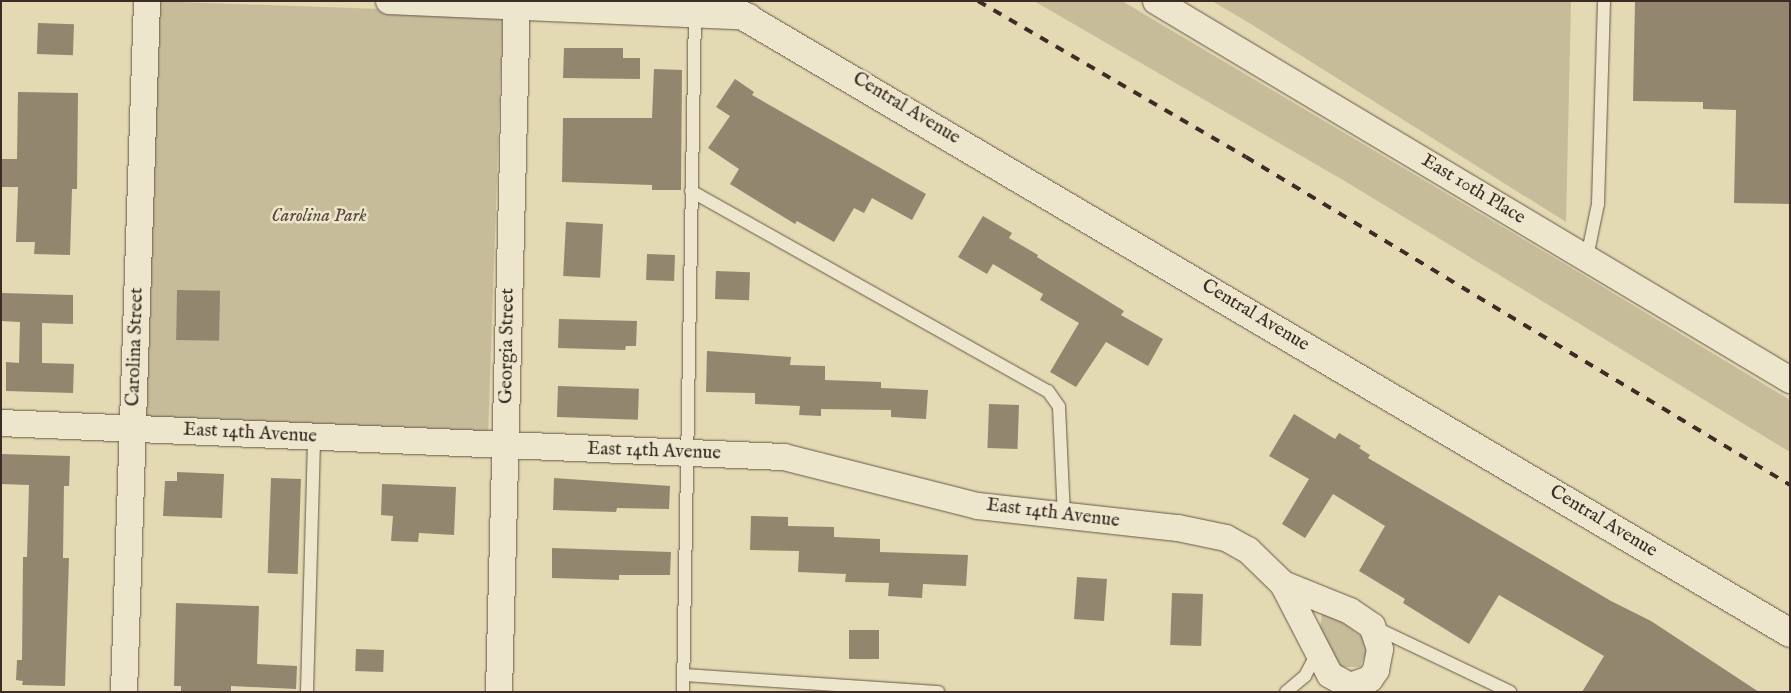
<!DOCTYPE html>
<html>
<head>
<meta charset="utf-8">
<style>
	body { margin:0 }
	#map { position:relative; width:1791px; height:693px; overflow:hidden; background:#e3d9b2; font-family:"IM FELL English",serif }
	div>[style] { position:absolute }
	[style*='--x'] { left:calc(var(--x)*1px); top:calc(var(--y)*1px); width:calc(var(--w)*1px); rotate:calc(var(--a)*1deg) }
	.green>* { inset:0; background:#c7bc9a; transform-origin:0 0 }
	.building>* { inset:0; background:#93866e; transform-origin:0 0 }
	.roads { filter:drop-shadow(0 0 1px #665748) drop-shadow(0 0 1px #665748) }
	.lane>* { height:12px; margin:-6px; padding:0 6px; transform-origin:6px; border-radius:6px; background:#ede6cd }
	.street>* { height:26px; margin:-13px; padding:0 13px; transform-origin:13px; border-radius:13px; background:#ede6cd }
	.secondary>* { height:28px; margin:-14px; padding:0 14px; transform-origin:14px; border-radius:14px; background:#ede6cd }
	.rail>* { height:4px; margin-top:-2px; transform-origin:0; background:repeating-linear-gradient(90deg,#3d2c25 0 9px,transparent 0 18px) }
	span { translate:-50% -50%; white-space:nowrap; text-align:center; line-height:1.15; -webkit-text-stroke:5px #ede6cd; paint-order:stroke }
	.street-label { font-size:19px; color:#3d2c25 }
	.park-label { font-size:19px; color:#59493c; font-style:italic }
	.frame { position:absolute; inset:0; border:2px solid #3d2c25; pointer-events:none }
</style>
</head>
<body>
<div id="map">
	<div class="green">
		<i style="left:151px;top:1px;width:352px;height:420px;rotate:2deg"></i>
		<i style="clip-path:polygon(1034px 1px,1122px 1px,1565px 264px,1790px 400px,1790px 452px,1348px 183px)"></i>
		<i style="clip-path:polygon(1212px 1px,1571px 1px,1566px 222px,1246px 21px)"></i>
		<i style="clip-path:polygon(1322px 613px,1341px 621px,1363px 638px,1366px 653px,1360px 667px,1340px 667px,1320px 629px)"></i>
	</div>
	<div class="building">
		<i style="clip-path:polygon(1635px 1px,1790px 1px,1790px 204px,1734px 203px,1736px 110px,1703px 109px,1703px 102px,1633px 101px)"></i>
		<i style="left:38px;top:23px;width:36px;height:31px;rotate:2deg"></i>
		<i style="clip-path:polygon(564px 48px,623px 48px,623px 58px,640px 58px,640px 79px,563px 78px)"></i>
		<i style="clip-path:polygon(654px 69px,682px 70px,681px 190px,652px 190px,652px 185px,562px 182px,563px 118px,652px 118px)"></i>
		<i style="clip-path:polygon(735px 79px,754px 92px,752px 95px,926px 194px,912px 220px,872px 198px,864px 213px,854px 208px,834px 242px,797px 221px,795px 224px,730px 184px,739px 169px,708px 148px,730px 116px,716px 107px)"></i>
		<i style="clip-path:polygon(18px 92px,78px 93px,77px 189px,72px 189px,70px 255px,34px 254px,35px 242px,16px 242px,18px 187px,1px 187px,1px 159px,17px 159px)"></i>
		<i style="clip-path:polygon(983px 216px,1012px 233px,1009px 238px,1038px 255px,1037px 257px,1124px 311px,1121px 315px,1163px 339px,1148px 366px,1106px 342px,1076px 387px,1050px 372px,1079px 323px,1040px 300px,1043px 294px,993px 264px,987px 274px,958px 257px)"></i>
		<i style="left:566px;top:222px;width:37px;height:54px;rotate:3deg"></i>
		<i style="left:647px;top:254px;width:28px;height:26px;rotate:2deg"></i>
		<i style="left:716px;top:271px;width:34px;height:28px;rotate:2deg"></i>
		<i style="left:177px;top:290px;width:43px;height:50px;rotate:1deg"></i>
		<i style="clip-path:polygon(1px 293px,73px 295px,73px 324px,42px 323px,42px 363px,74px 364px,73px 393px,6px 391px,6px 362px,19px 363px,20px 322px,1px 321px)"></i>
		<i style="clip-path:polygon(559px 319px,637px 321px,636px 346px,626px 346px,625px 350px,558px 348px)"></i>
		<i style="clip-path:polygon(707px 351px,791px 357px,790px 365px,825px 366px,825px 380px,881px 382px,881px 388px,928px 390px,926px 419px,891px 417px,891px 410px,821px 409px,821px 416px,799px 415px,800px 406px,755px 404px,755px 393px,706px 392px)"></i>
		<i style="left:558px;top:386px;width:81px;height:31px;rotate:2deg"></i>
		<i style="left:989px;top:404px;width:30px;height:44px;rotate:2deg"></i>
		<i style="clip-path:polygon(1294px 414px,1335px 439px,1339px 433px,1361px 446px,1359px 448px,1370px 455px,1368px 458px,1611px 601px,1651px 621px,1759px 692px,1582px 692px,1604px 656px,1499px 595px,1469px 644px,1403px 603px,1405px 599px,1359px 571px,1385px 526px,1333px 494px,1305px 538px,1282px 524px,1309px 479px,1269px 456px)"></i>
		<i style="clip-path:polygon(1px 454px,70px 456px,69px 486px,64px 486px,63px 558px,69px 558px,65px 686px,22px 685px,23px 681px,16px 680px,17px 660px,22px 660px,23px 557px,27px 557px,29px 485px,1px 484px)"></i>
		<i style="clip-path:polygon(177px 472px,224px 474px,222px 518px,163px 516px,165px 481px,177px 481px)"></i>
		<i style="left:271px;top:478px;width:30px;height:95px;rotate:2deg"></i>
		<i style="clip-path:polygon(554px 478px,670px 486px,669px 509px,617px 508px,616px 512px,553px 510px)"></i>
		<i style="clip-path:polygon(382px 484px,456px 487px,454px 535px,419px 533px,418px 542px,391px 541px,393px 516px,381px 515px)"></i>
		<i style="clip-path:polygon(751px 516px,788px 517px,788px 526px,834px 527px,834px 537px,880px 539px,880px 552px,968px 555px,966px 586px,923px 584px,922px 598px,888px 596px,889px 583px,845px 582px,846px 574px,798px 572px,799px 551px,750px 550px)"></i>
		<i style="clip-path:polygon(552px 548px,671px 552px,670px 575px,619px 575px,619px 580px,552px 578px)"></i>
		<i style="left:1077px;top:577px;width:30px;height:42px;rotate:4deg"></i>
		<i style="left:1172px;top:593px;width:31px;height:52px;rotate:2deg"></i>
		<i style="clip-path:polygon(176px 603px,259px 606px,257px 664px,297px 666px,296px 689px,231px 686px,231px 692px,181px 692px,181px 686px,174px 686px)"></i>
		<i style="left:849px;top:630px;width:30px;height:29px"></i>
		<i style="left:356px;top:649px;width:28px;height:22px;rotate:2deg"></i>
	</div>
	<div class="roads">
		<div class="lane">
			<i style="--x:691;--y:191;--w:409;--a:29.3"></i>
			<i style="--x:1048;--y:391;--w:19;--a:55"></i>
			<i style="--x:1059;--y:407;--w:109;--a:87.4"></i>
			<i style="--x:1587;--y:257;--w:54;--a:-78.3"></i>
			<i style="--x:1598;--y:204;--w:203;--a:-88.3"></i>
			<i style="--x:1374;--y:627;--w:151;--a:25.5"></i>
			<i style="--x:683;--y:675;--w:256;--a:3.8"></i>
			<i style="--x:307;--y:692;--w:255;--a:-88.4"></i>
			<i style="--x:683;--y:692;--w:678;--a:-88.99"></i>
			<i style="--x:1286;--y:692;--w:25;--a:-40"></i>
			<i style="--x:1305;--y:676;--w:26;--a:-62"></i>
		</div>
		<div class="street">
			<i style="--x:389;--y:1;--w:360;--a:2.5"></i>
			<i style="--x:1156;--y:1;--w:739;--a:30.87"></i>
			<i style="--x:1;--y:423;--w:784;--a:2.49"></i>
			<i style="--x:784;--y:457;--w:200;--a:14.2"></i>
			<i style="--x:978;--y:506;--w:201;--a:6.3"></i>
			<i style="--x:1178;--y:528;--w:49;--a:11.8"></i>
			<i style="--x:1226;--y:538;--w:25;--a:29"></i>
			<i style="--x:1248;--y:550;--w:49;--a:44.2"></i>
			<i style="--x:1283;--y:584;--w:102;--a:62.7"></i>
			<i style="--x:1330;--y:675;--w:23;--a:29"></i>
			<i style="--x:1350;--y:686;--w:21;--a:-19"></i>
			<i style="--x:1370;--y:679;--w:11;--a:-56"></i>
			<i style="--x:1376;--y:670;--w:21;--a:-79"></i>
			<i style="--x:1380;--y:649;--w:24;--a:-109"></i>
			<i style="--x:1372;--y:626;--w:27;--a:-146"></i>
			<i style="--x:1350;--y:611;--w:72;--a:-158.1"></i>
			<i style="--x:124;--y:692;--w:691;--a:-88.09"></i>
			<i style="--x:499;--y:692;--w:691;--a:-88.51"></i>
		</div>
		<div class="secondary">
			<i style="--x:718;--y:1;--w:1244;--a:30.52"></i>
		</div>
	</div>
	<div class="rail">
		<i style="--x:978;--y:1;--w:310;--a:30.2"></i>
		<i style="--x:1246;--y:157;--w:635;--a:31.09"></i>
	</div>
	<div class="street-label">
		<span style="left:906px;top:109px;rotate:31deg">Central Avenue</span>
		<span style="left:1473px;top:190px;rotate:31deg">East 10th Place</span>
		<span style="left:1255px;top:316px;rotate:31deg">Central Avenue</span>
		<span style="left:508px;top:346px;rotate:-89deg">Georgia Street</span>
		<span style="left:136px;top:347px;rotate:-88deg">Carolina Street</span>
		<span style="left:250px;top:434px;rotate:3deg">East 14th Avenue</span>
		<span style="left:654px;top:452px;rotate:2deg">East 14th Avenue</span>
		<span style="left:1053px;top:514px;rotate:7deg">East 14th Avenue</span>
		<span style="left:1603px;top:522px;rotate:31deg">Central Avenue</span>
	</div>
	<div class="park-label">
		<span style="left:319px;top:217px">Carolina Park</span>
	</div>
	<div class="frame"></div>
</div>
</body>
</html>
